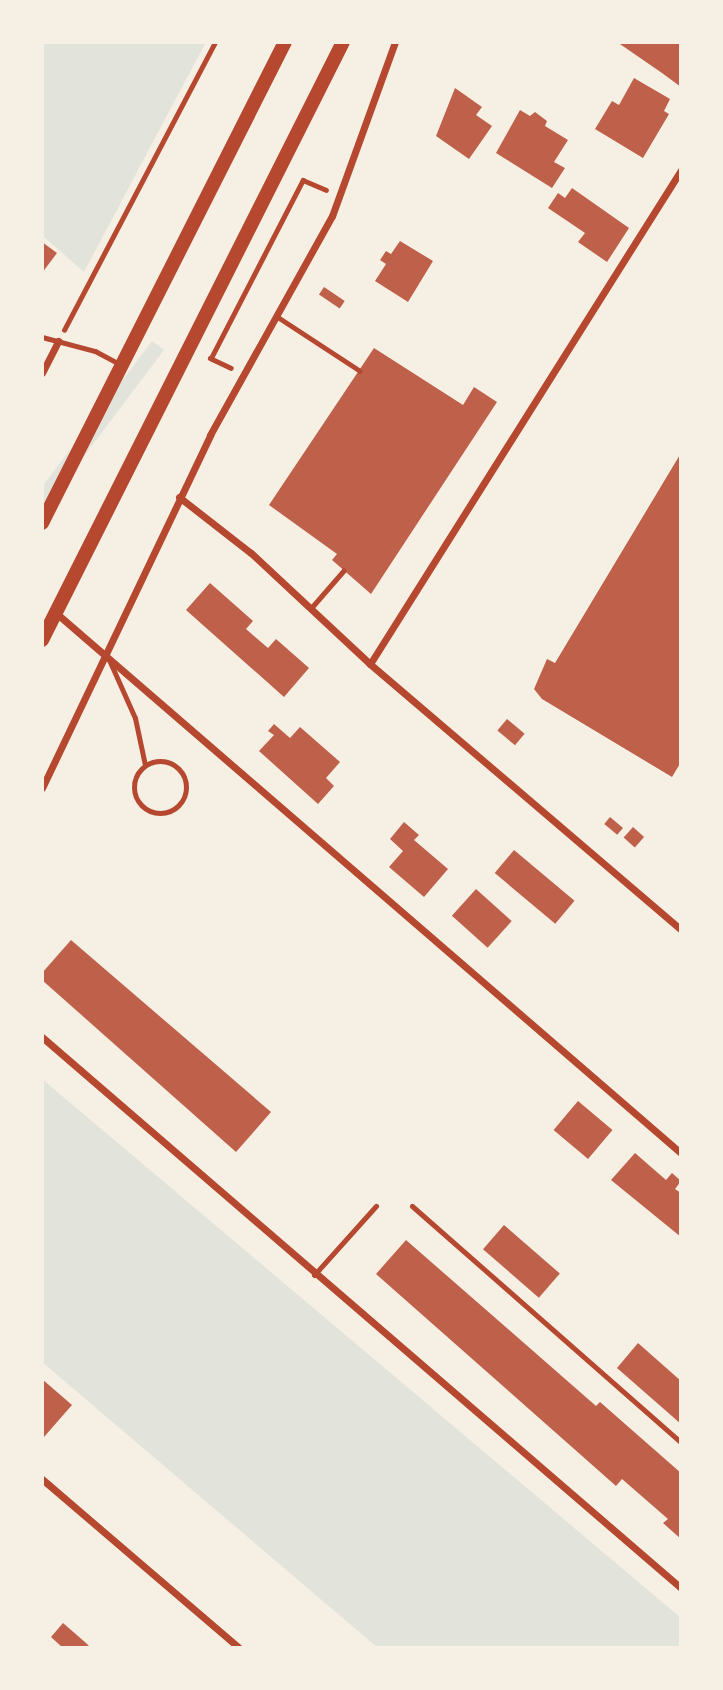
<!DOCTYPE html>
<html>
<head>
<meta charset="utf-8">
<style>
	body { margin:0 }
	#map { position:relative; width:723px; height:1690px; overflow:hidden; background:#f6efe4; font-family:"Roboto Condensed",sans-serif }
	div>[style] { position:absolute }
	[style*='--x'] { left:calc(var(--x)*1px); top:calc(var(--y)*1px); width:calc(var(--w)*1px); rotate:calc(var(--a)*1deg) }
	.green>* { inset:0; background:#e2e4dc; transform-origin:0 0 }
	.building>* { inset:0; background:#bf614a; transform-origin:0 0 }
	.path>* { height:4.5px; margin:-2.25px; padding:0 2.25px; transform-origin:2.25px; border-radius:2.25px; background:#b5482f }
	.service>* { height:5px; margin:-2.5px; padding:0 2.5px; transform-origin:2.5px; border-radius:2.5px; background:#b5482f }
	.service>.ring { margin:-2.5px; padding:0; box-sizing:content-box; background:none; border:5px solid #b5482f; border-radius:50% }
	.minor>* { height:7px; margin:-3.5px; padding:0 3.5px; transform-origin:3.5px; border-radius:3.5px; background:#b5482f }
	.secondary>* { height:14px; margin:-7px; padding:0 7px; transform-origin:7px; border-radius:7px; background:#b5482f }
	span { translate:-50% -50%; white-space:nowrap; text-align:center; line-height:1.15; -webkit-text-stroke:7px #f6efe4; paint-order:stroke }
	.frame { position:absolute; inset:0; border:44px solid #f6efe4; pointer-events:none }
</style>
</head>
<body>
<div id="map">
	<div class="green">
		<i style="clip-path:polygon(42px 42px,206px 42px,84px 272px,42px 235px)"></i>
		<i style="left:152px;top:341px;width:15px;height:244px;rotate:37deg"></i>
		<i style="clip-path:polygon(42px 1079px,681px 1618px,681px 1648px,378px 1648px,42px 1362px)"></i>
	</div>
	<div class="building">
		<i style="clip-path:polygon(617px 42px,681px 42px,681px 87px,662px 73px)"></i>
		<i style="clip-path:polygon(634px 78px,670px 99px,664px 111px,669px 114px,643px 158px,595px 129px,612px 101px,619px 105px)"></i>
		<i style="clip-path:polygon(455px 88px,482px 107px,476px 115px,492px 126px,469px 159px,436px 136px)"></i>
		<i style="clip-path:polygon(520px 110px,530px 116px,535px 112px,547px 121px,545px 126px,568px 140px,554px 162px,565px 168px,552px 188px,496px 153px)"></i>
		<i style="clip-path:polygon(572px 188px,629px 228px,607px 262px,578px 242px,585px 233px,548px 208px,558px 193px,565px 198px)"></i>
		<i style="clip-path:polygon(400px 241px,433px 261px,408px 302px,375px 281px,386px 264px,380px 260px,386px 251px,391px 254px)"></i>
		<i style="clip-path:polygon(42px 242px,57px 253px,42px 273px)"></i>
		<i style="left:324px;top:287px;width:25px;height:9px;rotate:34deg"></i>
		<i style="clip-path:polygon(374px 348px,463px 405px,474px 387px,497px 402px,371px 594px,332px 560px,337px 554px,269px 505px)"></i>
		<i style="clip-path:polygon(681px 453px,681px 762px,672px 777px,542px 699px,534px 689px,547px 659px,555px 663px)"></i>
		<i style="clip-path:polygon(210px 583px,253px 621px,246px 629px,268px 648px,276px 639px,309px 668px,284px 697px,186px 610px)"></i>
		<i style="left:507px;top:719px;width:23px;height:15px;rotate:40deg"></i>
		<i style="clip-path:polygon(274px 724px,290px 738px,300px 727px,340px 762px,326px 778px,334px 786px,318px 804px,259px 751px,274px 735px,268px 731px)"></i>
		<i style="left:610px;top:817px;width:17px;height:9px;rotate:40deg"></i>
		<i style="clip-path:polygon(404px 822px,419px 835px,414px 840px,448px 869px,424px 897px,389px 867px,403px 851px,390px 839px)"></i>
		<i style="left:633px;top:827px;width:15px;height:14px;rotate:42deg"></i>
		<i style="left:514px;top:850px;width:79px;height:30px;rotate:40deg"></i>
		<i style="left:476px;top:889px;width:48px;height:36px;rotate:42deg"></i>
		<i style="clip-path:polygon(71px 940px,271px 1112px,236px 1152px,42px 980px,42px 973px)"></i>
		<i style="left:578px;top:1101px;width:45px;height:38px;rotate:40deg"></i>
		<i style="clip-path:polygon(635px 1153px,666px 1180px,672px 1173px,681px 1181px,675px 1189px,681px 1193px,681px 1237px,611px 1180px)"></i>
		<i style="left:504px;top:1225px;width:74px;height:32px;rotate:41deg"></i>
		<i style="clip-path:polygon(406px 1240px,596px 1406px,600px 1402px,681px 1473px,681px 1539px,663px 1523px,668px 1519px,622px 1479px,616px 1486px,376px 1274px)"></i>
		<i style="clip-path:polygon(638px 1343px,681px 1381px,681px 1424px,617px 1368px)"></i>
		<i style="clip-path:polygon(42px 1379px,72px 1405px,44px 1437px,42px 1435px)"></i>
		<i style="clip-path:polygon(63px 1623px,86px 1643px,91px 1648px,63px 1648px,51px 1637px)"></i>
	</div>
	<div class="path">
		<i style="--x:64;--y:330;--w:325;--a:-62.3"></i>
		<i style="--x:210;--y:358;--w:23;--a:25"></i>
		<i style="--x:211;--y:358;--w:200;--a:-62.7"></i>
		<i style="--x:303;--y:180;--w:25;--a:23"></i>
	</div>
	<div class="service">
		<i style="--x:276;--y:316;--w:100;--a:33.2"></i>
		<i style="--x:42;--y:337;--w:55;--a:14.8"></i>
		<i style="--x:95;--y:351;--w:30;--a:28"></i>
		<i style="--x:311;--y:608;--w:50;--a:-49"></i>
		<i style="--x:110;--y:662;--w:61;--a:65.9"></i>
		<i style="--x:135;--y:718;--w:48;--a:78"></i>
		<i class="ring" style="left:134px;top:761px;width:47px;height:47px"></i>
		<i style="--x:412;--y:1206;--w:358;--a:41.3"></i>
		<i style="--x:314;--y:1275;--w:93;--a:-48.1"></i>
	</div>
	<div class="minor">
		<i style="--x:42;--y:373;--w:36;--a:-63"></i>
		<i style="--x:179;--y:497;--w:91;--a:37.9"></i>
		<i style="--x:251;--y:553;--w:163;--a:43"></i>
		<i style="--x:370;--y:664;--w:409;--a:40.5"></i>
		<i style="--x:56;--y:613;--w:826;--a:40.83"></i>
		<i style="--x:370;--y:664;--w:584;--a:-57.81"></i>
		<i style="--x:42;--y:788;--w:391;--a:-64.5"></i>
		<i style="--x:210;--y:435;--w:251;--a:-60.9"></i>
		<i style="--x:332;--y:216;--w:185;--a:-70.1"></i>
		<i style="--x:42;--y:1037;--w:844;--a:40.77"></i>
		<i style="--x:42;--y:1479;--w:260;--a:40.6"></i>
	</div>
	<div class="secondary">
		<i style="--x:42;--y:523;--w:539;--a:-63.2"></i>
		<i style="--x:42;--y:640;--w:669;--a:-63.28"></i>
	</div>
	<div class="frame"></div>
</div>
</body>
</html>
